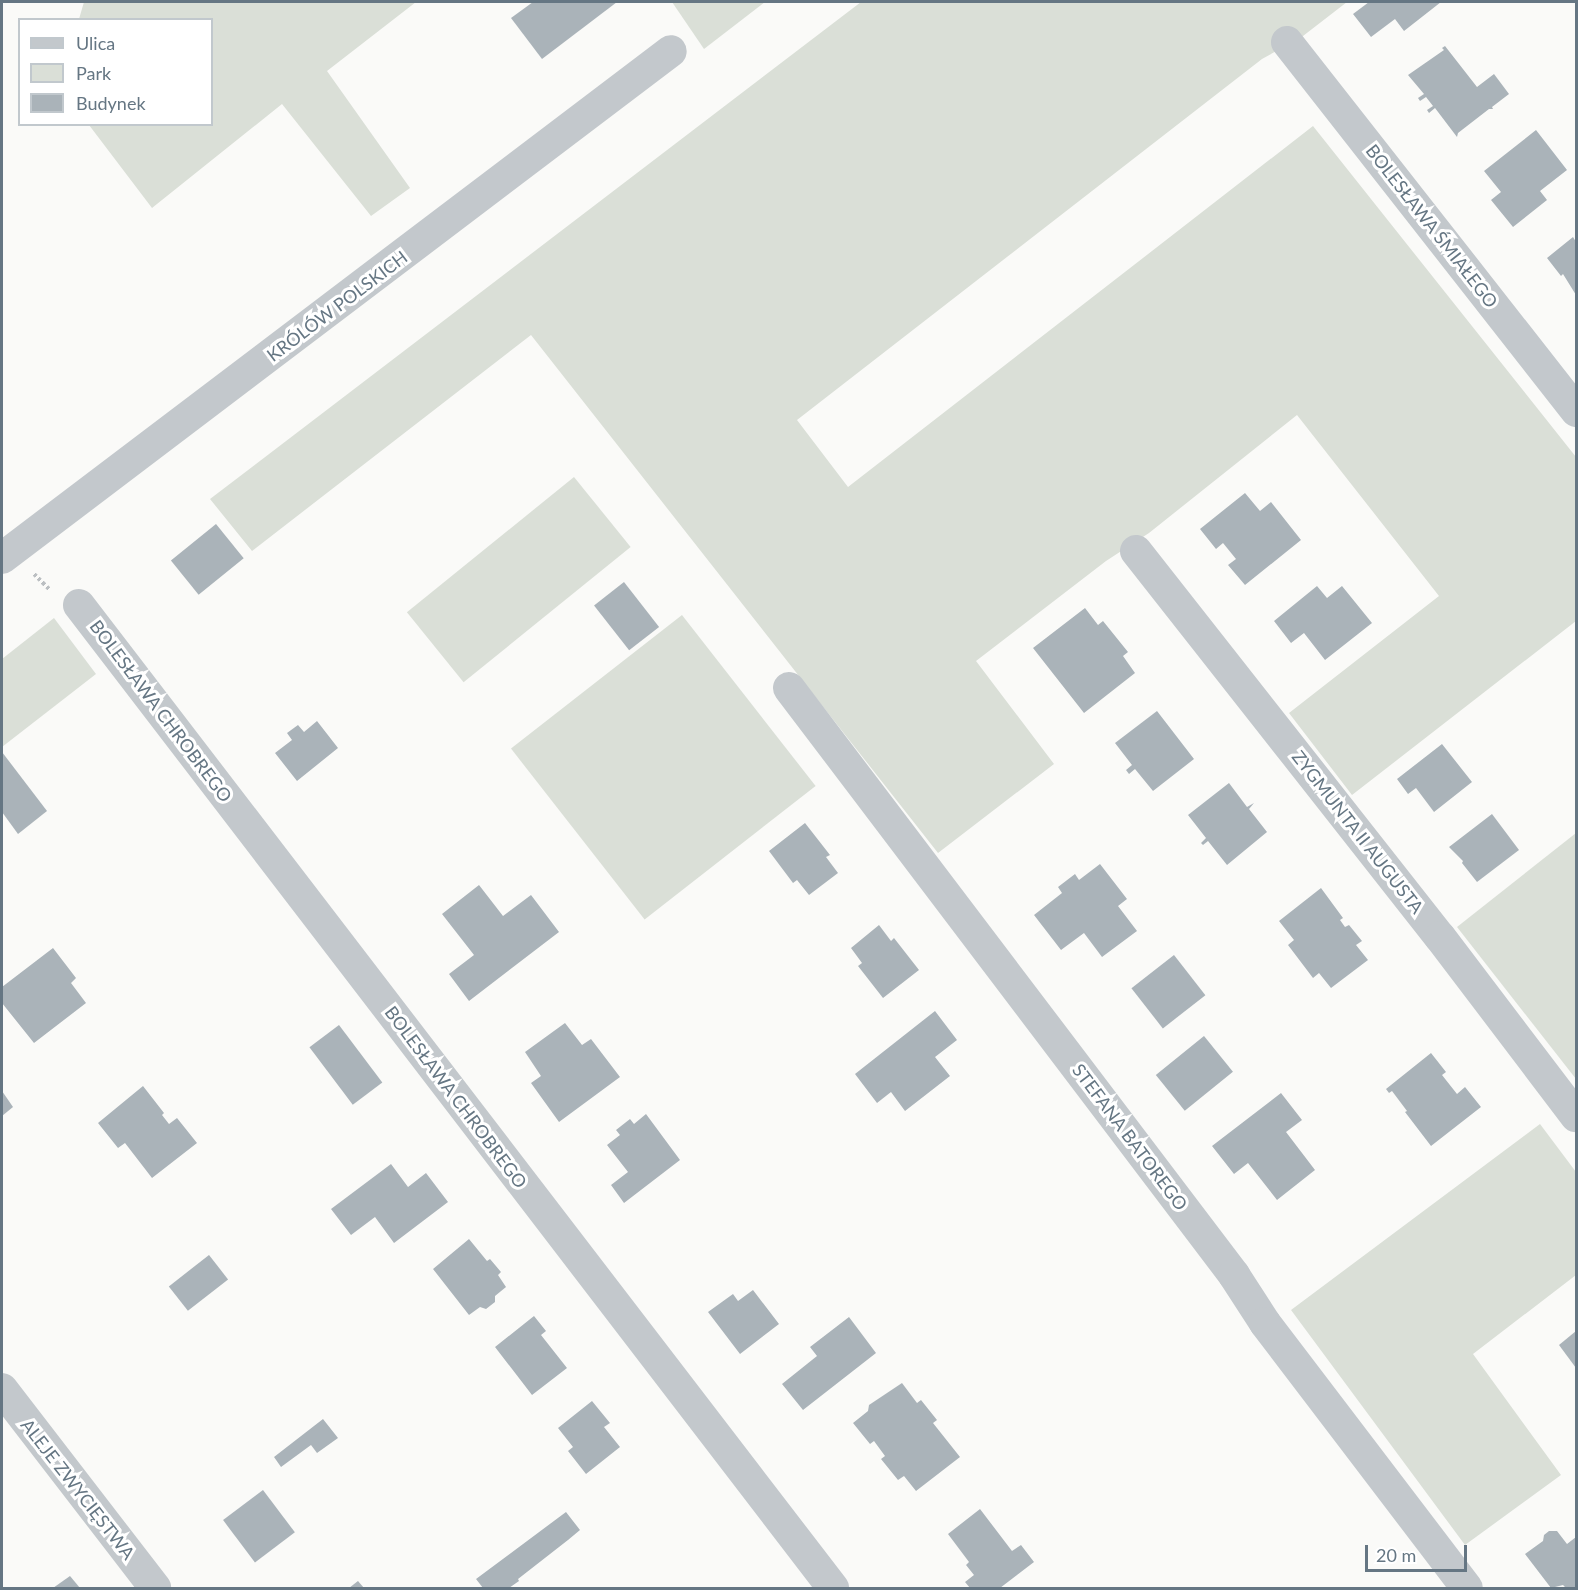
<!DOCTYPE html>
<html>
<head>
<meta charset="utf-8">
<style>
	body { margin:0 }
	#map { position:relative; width:1578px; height:1590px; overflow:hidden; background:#fafaf8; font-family:Lato,sans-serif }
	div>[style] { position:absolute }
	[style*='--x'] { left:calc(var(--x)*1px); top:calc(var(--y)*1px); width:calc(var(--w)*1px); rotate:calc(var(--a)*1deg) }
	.green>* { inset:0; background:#dadfd7; transform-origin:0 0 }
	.building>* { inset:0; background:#aab3b9; transform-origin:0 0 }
	.path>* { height:4px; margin-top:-2px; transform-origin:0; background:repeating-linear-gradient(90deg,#bbbfc2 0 3px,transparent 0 6px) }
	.minor>* { height:32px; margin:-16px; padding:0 16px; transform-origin:16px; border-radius:16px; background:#c3c8cc }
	span { translate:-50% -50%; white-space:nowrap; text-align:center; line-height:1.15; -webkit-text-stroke:6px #fff; paint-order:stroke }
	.street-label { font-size:18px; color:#657683 }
	.frame { position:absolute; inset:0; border:3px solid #657683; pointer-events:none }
	.legend { position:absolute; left:18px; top:18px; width:195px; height:108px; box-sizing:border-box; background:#fff; border:2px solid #c1c8cd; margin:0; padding:8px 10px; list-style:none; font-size:18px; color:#657683 }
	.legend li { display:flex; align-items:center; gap:12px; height:30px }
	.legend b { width:30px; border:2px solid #c1c8cd }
	.scale { position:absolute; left:1365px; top:1545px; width:102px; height:27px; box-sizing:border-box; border:3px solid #657683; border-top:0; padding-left:8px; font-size:18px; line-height:21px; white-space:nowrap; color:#657683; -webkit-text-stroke:4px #fff; paint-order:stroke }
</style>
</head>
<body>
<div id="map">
	<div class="green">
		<i style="clip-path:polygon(84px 2px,416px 2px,327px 71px,410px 188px,371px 216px,282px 104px,152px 208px,89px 125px,212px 124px,212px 20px,79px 19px)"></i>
		<i style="clip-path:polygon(672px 2px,765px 2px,704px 49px)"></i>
		<i style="clip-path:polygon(861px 2px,1347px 2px,1303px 36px,1262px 59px,797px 420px,848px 487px,1313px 126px,1576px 457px,1576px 621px,1352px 795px,1289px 713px,1439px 596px,1297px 415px,1149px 533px,1106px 561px,976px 661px,1054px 764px,938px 853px,531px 335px,252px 551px,210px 499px)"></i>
		<i style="left:574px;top:477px;width:90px;height:215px;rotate:51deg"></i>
		<i style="left:682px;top:615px;width:217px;height:217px;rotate:52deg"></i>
		<i style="clip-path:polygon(54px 618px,96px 674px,2px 747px,2px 659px)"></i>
		<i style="clip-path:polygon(1576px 833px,1576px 1079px,1457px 927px)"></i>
		<i style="clip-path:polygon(1540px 1124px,1576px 1172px,1576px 1275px,1473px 1354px,1561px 1475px,1465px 1545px,1291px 1310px)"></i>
	</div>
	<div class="building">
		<i style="clip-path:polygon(533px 2px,617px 2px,542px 59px,511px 18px)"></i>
		<i style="clip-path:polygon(1369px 2px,1441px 2px,1404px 31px,1395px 19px,1371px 37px,1353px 14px)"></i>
		<i style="clip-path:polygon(1445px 46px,1477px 87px,1494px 74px,1509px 94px,1492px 107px,1493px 109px,1489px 109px,1458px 133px,1457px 137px,1435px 108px,1429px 113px,1427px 110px,1433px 106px,1426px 97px,1420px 101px,1418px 98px,1424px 94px,1408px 75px,1444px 50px,1442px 48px)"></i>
		<i style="clip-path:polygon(1536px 130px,1567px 170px,1540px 191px,1547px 200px,1513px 227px,1491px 200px,1501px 192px,1484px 171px)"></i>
		<i style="clip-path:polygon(1573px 237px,1576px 242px,1576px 295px,1563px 274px,1561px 276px,1547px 258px)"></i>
		<i style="clip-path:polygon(1245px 493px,1260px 511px,1271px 502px,1301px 540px,1245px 585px,1228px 565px,1236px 559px,1223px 543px,1216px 549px,1200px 529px)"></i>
		<i style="left:216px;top:524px;width:44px;height:58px;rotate:51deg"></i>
		<i style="left:624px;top:582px;width:57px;height:38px;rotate:52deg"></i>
		<i style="clip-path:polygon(1317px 586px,1327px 598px,1342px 586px,1372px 623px,1325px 660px,1304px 633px,1291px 643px,1274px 621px)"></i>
		<i style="clip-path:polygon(1085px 608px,1098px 625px,1103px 621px,1128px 652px,1123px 656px,1135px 673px,1084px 713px,1033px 648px)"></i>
		<i style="clip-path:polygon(1157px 711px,1194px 759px,1153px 791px,1135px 769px,1129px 774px,1126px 770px,1132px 765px,1115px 743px)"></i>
		<i style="clip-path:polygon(317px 721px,338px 748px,297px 781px,275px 753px,292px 740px,287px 733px,298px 725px,304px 732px)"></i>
		<i style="clip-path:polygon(1442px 744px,1472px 782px,1434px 812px,1416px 788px,1408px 794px,1397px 779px)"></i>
		<i style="clip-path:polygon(2px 752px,47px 811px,18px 834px,2px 812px)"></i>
		<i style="clip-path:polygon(1229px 783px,1247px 807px,1254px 803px,1249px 809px,1267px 832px,1227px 865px,1208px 841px,1203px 845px,1201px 843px,1206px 838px,1188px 815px)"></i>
		<i style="clip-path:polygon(1492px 814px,1519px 850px,1477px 882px,1462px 863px,1463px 861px,1449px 847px)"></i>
		<i style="clip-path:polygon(805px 823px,830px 855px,826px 857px,838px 873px,809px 895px,797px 880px,793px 883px,769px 851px)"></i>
		<i style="clip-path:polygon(1100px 864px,1127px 899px,1118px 906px,1137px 931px,1102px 957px,1084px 933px,1061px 950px,1034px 915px,1062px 893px,1058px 887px,1075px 874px,1079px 880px)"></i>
		<i style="clip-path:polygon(479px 885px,503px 916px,531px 895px,559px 932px,469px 1001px,449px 974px,474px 955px,442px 914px)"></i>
		<i style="clip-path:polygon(1321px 888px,1343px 918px,1340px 920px,1345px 927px,1349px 925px,1362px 941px,1356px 945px,1368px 960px,1331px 988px,1319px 973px,1313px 978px,1288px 945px,1294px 940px,1279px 921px)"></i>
		<i style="clip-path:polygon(879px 925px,891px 941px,894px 938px,919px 970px,883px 998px,858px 966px,862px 963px,851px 948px)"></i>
		<i style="clip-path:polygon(53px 948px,76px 978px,71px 983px,86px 1003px,34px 1043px,2px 1003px,2px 987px)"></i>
		<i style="left:1174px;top:955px;width:51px;height:54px;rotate:52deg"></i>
		<i style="clip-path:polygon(935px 1011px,957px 1040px,935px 1057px,950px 1076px,905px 1111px,891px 1092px,877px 1103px,855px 1074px)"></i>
		<i style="clip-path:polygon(565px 1023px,582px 1045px,591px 1039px,620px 1077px,559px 1122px,531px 1083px,541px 1076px,525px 1052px)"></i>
		<i style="left:339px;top:1025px;width:72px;height:37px;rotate:53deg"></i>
		<i style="left:1204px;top:1036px;width:46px;height:62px;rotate:51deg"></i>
		<i style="clip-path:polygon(1431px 1053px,1446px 1072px,1442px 1075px,1457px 1094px,1465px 1087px,1481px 1107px,1431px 1146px,1405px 1112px,1407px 1111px,1392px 1091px,1389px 1093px,1386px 1089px)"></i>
		<i style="clip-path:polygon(143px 1086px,164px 1113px,162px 1115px,169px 1124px,177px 1118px,197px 1143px,152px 1178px,125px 1143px,118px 1148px,98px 1123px)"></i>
		<i style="clip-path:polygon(2px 1091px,13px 1107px,2px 1116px)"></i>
		<i style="clip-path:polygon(1281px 1093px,1302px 1120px,1286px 1132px,1315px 1170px,1277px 1200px,1248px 1163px,1234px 1174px,1212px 1146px)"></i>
		<i style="clip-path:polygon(646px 1114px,680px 1160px,624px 1203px,611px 1185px,628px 1172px,607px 1145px,620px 1135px,616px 1130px,630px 1119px,634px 1124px)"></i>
		<i style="clip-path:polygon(391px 1164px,408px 1187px,426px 1173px,448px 1202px,394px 1243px,375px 1217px,351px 1235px,331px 1209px)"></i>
		<i style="clip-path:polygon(469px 1239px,487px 1261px,490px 1259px,501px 1272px,498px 1275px,506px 1287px,495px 1296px,495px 1302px,486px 1309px,480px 1307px,469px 1315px,433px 1269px)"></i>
		<i style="left:209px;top:1255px;width:31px;height:51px;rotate:52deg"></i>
		<i style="clip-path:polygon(753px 1290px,779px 1324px,740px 1354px,708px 1312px,733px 1294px,738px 1301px)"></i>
		<i style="clip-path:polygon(534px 1316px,546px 1331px,541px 1335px,567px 1368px,532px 1395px,495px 1347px)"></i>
		<i style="clip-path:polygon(849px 1317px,876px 1353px,803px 1410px,782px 1384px,817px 1356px,810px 1347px)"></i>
		<i style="clip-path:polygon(1576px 1331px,1576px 1368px,1559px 1345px)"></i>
		<i style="clip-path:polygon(902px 1383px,917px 1403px,921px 1400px,937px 1420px,933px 1423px,960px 1457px,916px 1491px,904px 1476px,898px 1480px,881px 1459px,885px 1456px,874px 1441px,870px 1444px,853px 1423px,868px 1411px,869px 1405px)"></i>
		<i style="clip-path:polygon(592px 1401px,610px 1423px,604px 1427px,620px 1447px,586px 1474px,568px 1451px,573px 1447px,558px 1428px)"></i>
		<i style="clip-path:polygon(323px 1419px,338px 1438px,317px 1453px,311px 1445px,281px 1467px,274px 1457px)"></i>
		<i style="left:263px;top:1490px;width:53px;height:50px;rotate:53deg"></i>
		<i style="clip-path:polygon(980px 1509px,1012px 1551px,1021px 1545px,1034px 1562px,1000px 1588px,970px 1588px,965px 1582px,974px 1575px,966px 1565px,969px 1562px,948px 1534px)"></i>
		<i style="clip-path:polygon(566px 1512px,580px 1530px,568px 1540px,518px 1579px,519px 1581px,509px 1588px,483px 1588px,476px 1579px)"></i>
		<i style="clip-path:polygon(1549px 1531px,1557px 1531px,1567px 1544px,1576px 1537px,1576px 1588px,1566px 1588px,1563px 1585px,1551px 1588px,1525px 1554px,1543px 1541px,1544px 1535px)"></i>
		<i style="clip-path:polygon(70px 1576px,80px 1588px,53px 1588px)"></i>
		<i style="clip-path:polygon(358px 1581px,364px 1588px,349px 1588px)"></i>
	</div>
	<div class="path">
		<i style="--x:34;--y:574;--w:23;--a:45"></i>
	</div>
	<div class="minor">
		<i style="--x:1287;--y:42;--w:469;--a:51.9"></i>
		<i style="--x:1136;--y:551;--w:491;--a:51.8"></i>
		<i style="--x:1440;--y:937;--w:225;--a:52.8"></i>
		<i style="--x:2;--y:558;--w:839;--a:-37.16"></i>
		<i style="--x:79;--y:605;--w:1239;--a:52.51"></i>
		<i style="--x:789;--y:688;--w:737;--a:52.83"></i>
		<i style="--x:1234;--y:1275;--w:57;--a:57.1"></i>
		<i style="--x:1265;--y:1323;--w:333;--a:52.7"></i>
		<i style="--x:2;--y:1389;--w:251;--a:52.4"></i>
	</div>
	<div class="street-label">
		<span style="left:1432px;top:226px;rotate:52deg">BOLESŁAWA ŚMIAŁEGO</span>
		<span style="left:337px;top:306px;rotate:-37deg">KRÓLÓW POLSKICH</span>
		<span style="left:161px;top:711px;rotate:53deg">BOLESŁAWA CHROBREGO</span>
		<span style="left:1358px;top:832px;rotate:52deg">ZYGMUNTA II AUGUSTA</span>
		<span style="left:456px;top:1097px;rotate:53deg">BOLESŁAWA CHROBREGO</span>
		<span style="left:1130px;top:1137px;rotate:53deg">STEFANA BATOREGO</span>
		<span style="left:78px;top:1489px;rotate:52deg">ALEJE ZWYCIĘSTWA</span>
	</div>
	<div class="frame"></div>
	<ul class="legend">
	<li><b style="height:8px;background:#c3c8cc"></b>Ulica</li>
	<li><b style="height:16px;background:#dadfd7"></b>Park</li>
	<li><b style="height:16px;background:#aab3b9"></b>Budynek</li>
	</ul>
	<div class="scale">20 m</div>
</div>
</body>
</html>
